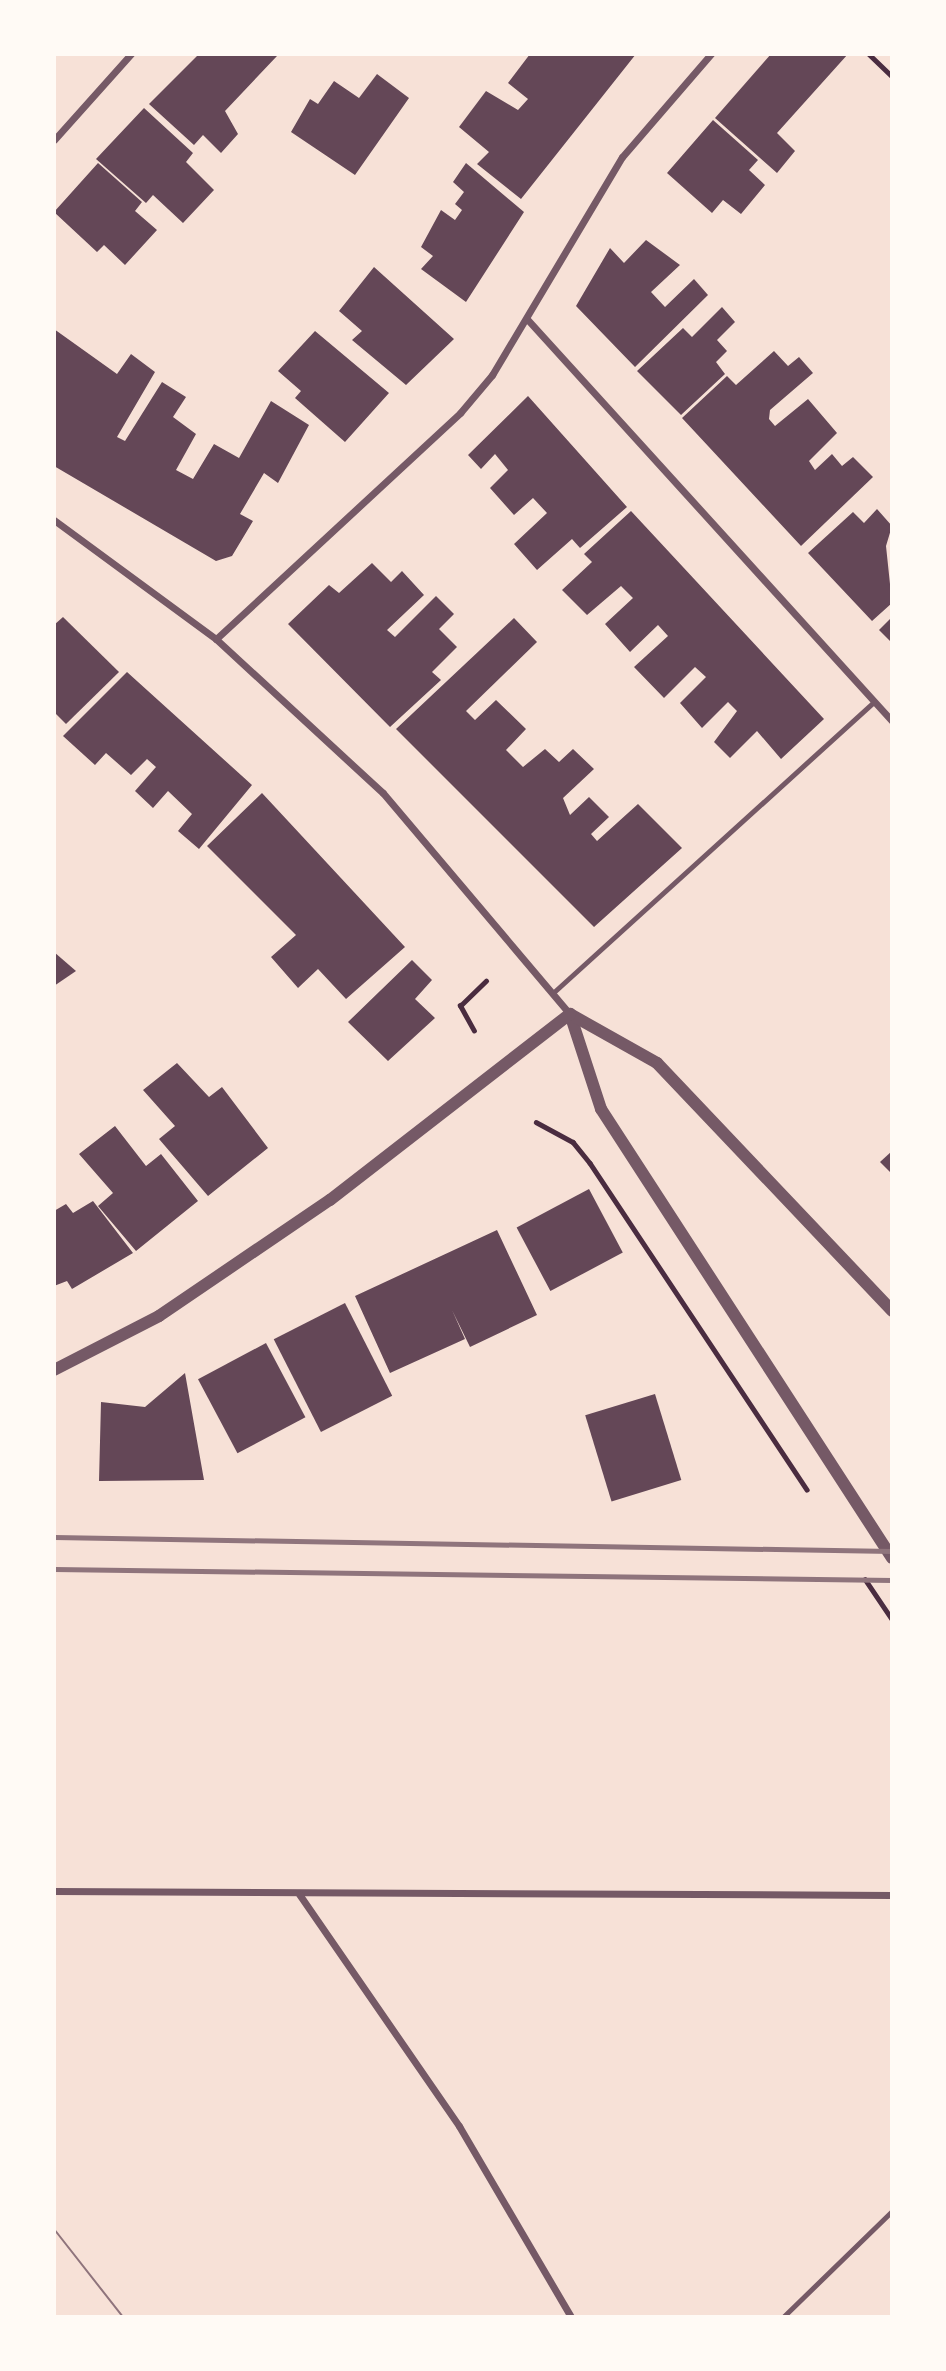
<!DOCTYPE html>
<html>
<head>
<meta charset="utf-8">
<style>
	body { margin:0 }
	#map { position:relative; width:946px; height:2371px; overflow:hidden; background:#f7e1d7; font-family:"PT Sans Narrow",sans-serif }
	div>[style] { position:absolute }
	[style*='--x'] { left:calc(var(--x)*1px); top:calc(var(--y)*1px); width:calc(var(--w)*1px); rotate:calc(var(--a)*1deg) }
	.building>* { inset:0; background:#644757; transform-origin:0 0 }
	.path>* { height:4.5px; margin:-2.25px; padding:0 2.25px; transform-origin:2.25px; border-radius:2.25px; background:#4a2c40 }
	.service>* { height:5px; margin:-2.5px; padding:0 2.5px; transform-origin:2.5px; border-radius:2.5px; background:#755966 }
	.minor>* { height:7px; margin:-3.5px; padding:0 3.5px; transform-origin:3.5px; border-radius:3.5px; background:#755966 }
	.tertiary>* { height:12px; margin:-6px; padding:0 6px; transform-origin:6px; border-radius:6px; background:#755966 }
	.tram>* { height:2px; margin:-1px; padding:0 1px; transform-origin:1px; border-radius:1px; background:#8f747c }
	.rail>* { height:5px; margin:-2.5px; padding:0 2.5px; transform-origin:2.5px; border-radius:2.5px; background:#8f747c }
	span { translate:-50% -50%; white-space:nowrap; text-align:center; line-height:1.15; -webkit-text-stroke:5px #fffaf5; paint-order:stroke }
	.frame { position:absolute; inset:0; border:56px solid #fffaf5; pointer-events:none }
</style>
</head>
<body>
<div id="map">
	<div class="building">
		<i style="clip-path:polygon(199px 54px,277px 56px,225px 111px,238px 134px,221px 153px,203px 135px,194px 145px,149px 104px)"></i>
		<i style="clip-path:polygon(530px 54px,636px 54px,521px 199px,477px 164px,489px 152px,459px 127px,486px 91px,518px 110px,528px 99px,508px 83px)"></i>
		<i style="clip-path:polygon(771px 54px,848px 54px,777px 133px,795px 151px,777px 173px,715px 118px)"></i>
		<i style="clip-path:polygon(377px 74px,409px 98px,355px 175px,291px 132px,310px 99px,318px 104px,334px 81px,359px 98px)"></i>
		<i style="clip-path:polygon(144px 108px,193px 153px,186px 162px,214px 190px,183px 223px,153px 195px,146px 203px,96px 159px)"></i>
		<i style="clip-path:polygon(713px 120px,758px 160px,749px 170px,765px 185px,741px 214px,723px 200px,712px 213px,667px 173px)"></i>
		<i style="clip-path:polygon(98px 163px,142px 202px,135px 211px,157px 230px,125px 265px,104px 245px,97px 252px,54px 212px)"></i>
		<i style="clip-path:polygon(466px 163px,524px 212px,466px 302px,421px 269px,433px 256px,421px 247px,441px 210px,455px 220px,462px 210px,455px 204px,464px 192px,453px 182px)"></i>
		<i style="clip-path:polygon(646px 240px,680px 265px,651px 292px,665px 307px,694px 279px,708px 295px,635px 367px,576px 306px,610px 248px,624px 263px)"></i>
		<i style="clip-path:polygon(374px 267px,454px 339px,406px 385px,352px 340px,362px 331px,339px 311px)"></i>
		<i style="clip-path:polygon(722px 307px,735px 322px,717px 340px,727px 351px,716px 362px,725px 374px,681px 415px,637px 371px,683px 328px,692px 337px)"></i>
		<i style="clip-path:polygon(54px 329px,117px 374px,131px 354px,155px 372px,117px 437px,125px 441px,162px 382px,186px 397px,173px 417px,196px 434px,176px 470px,193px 479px,214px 444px,239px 458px,271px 401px,309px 425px,278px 483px,264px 473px,240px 514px,253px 521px,232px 556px,216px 561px,54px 466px)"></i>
		<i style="clip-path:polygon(315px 331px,389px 393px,345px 442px,295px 398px,301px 391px,278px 371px)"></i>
		<i style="clip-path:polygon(774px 351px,788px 366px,799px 357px,813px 373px,770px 410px,769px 419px,775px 426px,808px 399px,837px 433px,809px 461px,815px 470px,832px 454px,842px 466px,853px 457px,873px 477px,801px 546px,682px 418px,727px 376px,736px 385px)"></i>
		<i style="clip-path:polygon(528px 396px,627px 507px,580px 548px,572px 539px,537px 570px,514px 544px,547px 513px,533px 498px,514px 515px,490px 488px,508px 470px,495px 454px,481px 469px,468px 455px)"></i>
		<i style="clip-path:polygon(877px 509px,892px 526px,886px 546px,892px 603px,872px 621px,808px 553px,853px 512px,864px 523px)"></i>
		<i style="clip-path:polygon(631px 511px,824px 719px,781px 759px,757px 731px,730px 758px,714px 742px,737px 711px,728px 702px,702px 728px,680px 703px,706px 677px,695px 667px,664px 698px,634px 667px,668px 636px,658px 625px,630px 652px,605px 624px,633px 598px,621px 586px,587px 615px,562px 590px,592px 562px,584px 554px)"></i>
		<i style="clip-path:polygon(372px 563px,391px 582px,402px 571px,424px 595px,387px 630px,395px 637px,436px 596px,454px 614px,439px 629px,457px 647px,432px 672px,441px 680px,390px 727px,288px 624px,329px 585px,339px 593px)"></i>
		<i style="clip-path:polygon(63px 617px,119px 672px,66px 724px,54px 712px,54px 625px)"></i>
		<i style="clip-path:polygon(892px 617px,892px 643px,879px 630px)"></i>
		<i style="clip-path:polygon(514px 618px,537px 642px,466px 711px,475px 720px,496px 700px,526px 729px,506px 750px,523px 767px,545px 749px,559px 762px,573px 749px,594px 769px,563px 798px,570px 815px,589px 797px,609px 817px,591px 834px,597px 841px,638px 804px,682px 848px,594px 927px,396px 729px)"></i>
		<i style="clip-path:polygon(127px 672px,252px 785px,199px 849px,178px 831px,192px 814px,168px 791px,153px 808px,135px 791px,156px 767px,147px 759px,131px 775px,106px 753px,95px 765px,63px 736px)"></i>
		<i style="clip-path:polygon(262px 793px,405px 947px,346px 999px,318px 969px,298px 988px,271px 957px,296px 935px,207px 846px)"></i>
		<i style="clip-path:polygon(54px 952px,76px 971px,54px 986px)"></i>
		<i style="clip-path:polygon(412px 960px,432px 980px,415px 999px,435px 1018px,388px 1061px,348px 1022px)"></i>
		<i style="clip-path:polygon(177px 1063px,209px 1097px,222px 1087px,268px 1148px,208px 1196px,159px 1139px,175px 1126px,143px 1090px)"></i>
		<i style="clip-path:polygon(115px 1126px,146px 1166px,161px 1154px,198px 1201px,136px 1251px,98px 1206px,113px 1193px,79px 1154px)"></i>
		<i style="clip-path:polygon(892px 1151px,892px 1174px,880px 1162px)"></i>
		<i style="left:589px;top:1189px;width:72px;height:82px;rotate:62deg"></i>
		<i style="clip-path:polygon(93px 1201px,133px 1253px,72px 1289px,67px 1281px,54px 1286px,54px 1211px,66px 1204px,73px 1213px)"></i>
		<i style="clip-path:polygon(497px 1230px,537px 1315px,470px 1347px,452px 1310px,465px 1339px,390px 1373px,355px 1296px)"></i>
		<i style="left:345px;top:1303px;width:104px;height:80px;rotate:63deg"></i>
		<i style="left:266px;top:1343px;width:84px;height:77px;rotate:62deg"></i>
		<i style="clip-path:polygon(185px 1373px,204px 1480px,99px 1481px,101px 1402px,145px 1407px)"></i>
		<i style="left:655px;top:1394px;width:90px;height:73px;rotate:73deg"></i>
	</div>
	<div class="path">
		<i style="--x:869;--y:54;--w:32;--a:44"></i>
		<i style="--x:474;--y:1031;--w:29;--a:-119"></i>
		<i style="--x:460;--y:1006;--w:36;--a:-44"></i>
		<i style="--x:536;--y:1122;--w:42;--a:28.4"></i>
		<i style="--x:573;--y:1142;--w:27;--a:51"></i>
		<i style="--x:590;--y:1163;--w:392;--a:56.4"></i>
		<i style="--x:865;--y:1579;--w:48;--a:56"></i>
	</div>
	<div class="service">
		<i style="--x:555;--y:991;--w:430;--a:-42.2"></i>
		<i style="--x:783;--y:2317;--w:152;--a:-44.2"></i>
	</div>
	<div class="minor">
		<i style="--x:54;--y:140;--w:115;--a:-48.2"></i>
		<i style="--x:527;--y:319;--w:543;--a:47.76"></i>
		<i style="--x:54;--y:520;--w:201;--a:36.3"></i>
		<i style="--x:216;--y:639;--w:227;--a:42.7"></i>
		<i style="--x:383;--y:793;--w:289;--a:49.8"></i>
		<i style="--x:216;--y:639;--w:333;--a:-42.8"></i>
		<i style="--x:460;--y:413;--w:50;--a:-49.9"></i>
		<i style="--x:492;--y:375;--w:254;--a:-59.2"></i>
		<i style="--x:622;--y:157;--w:136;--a:-49.2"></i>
		<i style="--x:54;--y:1891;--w:838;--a:0.27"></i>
		<i style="--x:299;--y:1894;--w:282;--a:55.4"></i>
		<i style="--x:459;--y:2126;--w:221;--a:59.6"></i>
	</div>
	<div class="tertiary">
		<i style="--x:570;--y:1014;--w:100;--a:71.9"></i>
		<i style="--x:601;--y:1109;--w:535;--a:57.05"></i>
		<i style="--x:570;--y:1014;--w:100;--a:29.4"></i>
		<i style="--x:657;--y:1063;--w:342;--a:46.5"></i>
		<i style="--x:54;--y:1370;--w:118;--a:-27.2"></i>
		<i style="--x:159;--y:1316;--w:207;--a:-34.2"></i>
		<i style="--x:330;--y:1200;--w:304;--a:-37.8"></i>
	</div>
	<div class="tram">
		<i style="--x:54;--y:2229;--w:112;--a:51.9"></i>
	</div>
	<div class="rail">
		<i style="--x:54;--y:1537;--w:838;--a:0.96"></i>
		<i style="--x:54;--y:1569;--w:838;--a:0.75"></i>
	</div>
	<div class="frame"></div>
</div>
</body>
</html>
